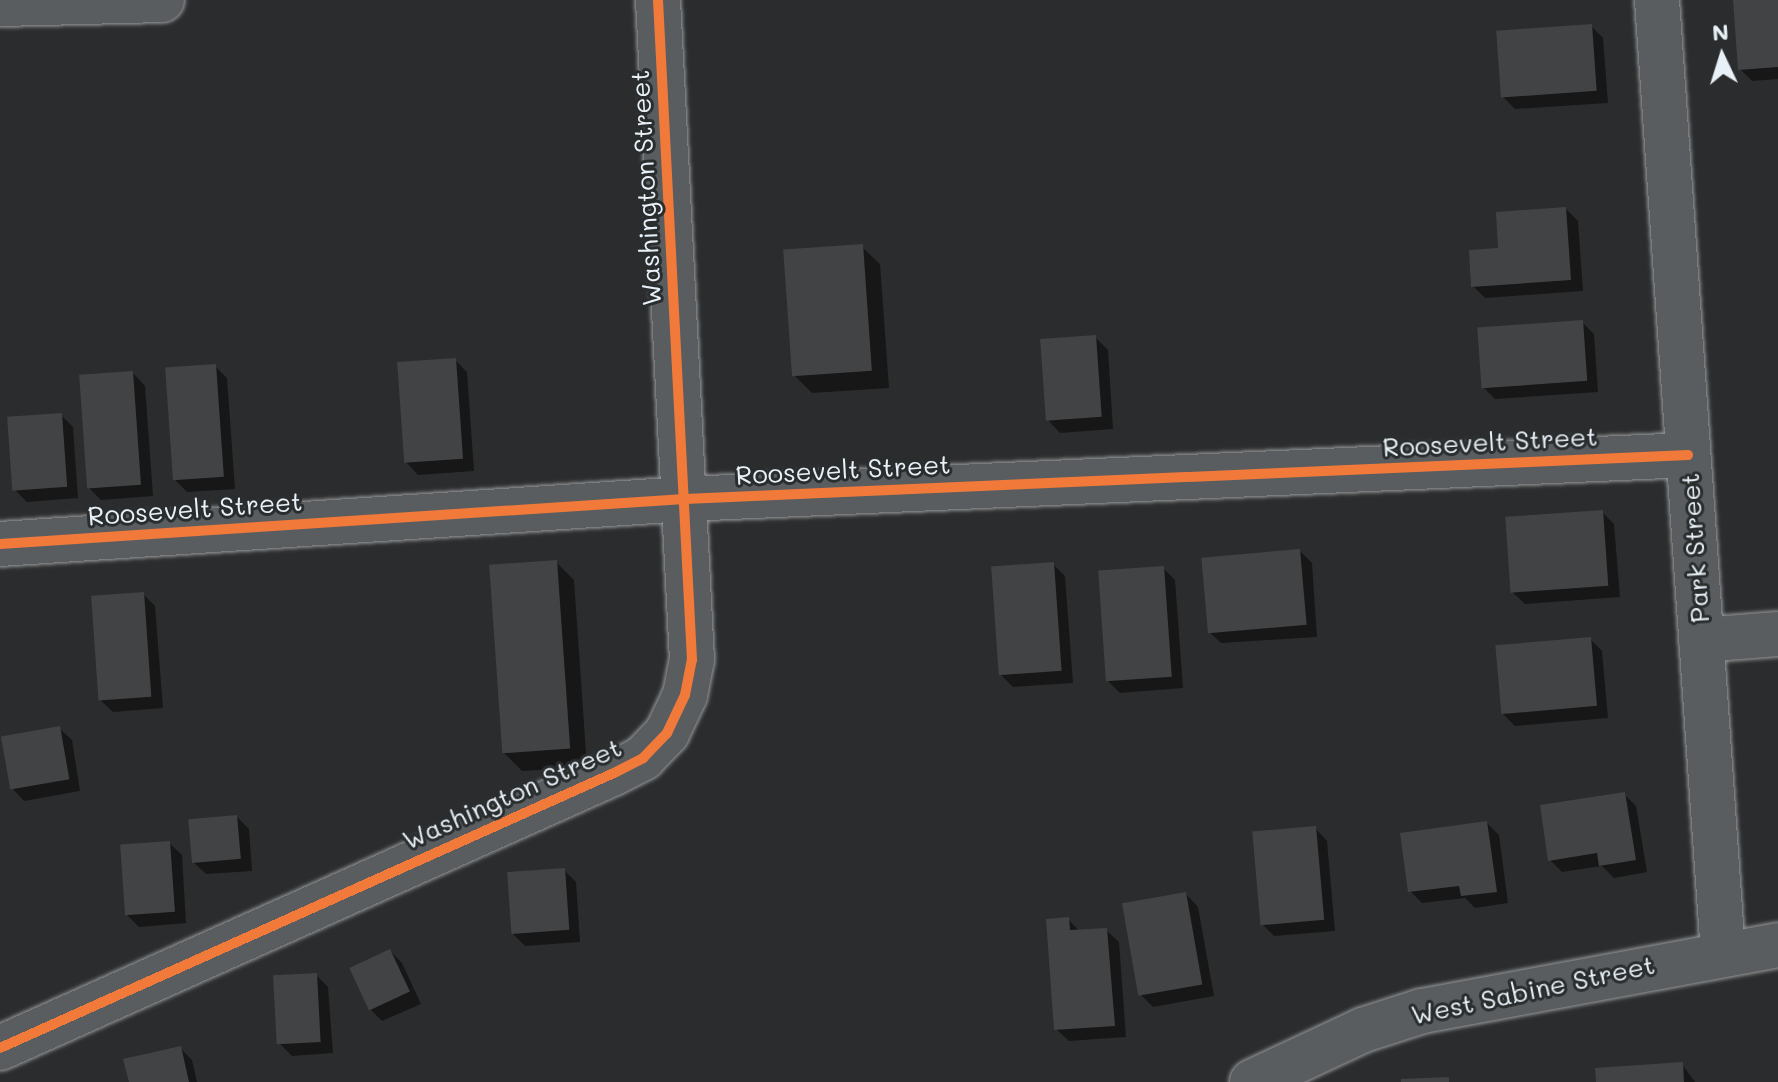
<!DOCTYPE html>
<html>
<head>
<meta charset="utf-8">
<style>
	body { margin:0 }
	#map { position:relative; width:1778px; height:1082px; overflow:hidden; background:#2b2c2d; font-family:Mali,sans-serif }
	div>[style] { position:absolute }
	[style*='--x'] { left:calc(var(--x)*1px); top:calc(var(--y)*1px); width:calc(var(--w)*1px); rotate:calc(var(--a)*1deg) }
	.shadow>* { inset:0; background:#0007 }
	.building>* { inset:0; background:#424344; transform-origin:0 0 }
	.roads { filter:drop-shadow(0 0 2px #96989a) drop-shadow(0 0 2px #96989a) }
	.minor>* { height:44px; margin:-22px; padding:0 22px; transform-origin:22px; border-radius:22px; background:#5a5d60 }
	.cycleway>* { height:10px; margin:-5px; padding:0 5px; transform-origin:5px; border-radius:5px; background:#f17a3a }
	span { translate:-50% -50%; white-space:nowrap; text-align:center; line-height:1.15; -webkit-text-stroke:6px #2a2d2e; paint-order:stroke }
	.street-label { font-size:26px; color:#e8f1f8 }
	.north { position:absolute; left:1682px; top:16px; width:80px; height:80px; -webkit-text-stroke:6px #2a2d2e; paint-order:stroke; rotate:356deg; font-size:22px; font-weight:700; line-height:32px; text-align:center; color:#e8f1f8 }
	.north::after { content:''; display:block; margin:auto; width:28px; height:36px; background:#e8f1f8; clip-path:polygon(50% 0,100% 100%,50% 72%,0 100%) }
</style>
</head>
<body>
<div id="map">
	<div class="shadow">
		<i style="clip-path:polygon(1735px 0,1778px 0,1778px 79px,1752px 81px,1740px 69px)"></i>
		<i style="clip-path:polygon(1591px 26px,1603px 38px,1608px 103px,1515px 109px,1503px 97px)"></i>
		<i style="clip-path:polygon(1566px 209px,1578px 221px,1583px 291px,1485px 298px,1473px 286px,1500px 250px)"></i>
		<i style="clip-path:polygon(862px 247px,880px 264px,889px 388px,812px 393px,794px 375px)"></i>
		<i style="clip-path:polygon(1582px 322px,1594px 334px,1598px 392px,1495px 399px,1483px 387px)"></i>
		<i style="clip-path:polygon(1095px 337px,1108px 350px,1113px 429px,1060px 433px,1048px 420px)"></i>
		<i style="clip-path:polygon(455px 360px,467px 372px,474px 471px,418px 475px,406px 462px)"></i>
		<i style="clip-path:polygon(215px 366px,227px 378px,235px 489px,187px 492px,175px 480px)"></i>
		<i style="clip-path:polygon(133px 373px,145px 386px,153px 496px,101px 500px,89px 488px)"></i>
		<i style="clip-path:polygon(61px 415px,73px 427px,78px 498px,27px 502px,15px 490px)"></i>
		<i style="clip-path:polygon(1602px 512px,1614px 524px,1620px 597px,1525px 604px,1512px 592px)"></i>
		<i style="clip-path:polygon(1300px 551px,1312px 563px,1317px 637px,1221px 643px,1208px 631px)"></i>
		<i style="clip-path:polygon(556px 562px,574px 580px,587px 767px,522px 771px,504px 753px)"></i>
		<i style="clip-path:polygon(1053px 564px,1065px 576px,1073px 683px,1013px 687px,1001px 675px)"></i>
		<i style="clip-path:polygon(1163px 568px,1175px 580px,1183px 688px,1120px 693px,1107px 680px)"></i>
		<i style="clip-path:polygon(143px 594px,155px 606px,163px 708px,113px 712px,100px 700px)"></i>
		<i style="clip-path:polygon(1590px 639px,1602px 651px,1608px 718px,1515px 726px,1502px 713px)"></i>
		<i style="clip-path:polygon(59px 728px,72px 740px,80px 791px,24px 801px,12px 788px)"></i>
		<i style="clip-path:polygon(1624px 794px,1636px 806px,1647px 872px,1614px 878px,1602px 866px,1562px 872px,1550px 860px)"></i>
		<i style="clip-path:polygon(237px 817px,249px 829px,252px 871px,206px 874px,193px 862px)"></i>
		<i style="clip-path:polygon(1487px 823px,1499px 835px,1508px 903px,1475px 908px,1465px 898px,1422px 903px,1410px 891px)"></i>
		<i style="clip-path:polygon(1315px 828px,1327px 841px,1335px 931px,1274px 936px,1262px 924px)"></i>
		<i style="clip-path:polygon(169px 843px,182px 855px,186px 923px,139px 927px,127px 915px)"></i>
		<i style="clip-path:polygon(564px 870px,576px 882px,580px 942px,525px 946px,513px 934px)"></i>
		<i style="clip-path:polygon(1186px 894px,1198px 907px,1214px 996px,1153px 1007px,1141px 995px)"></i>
		<i style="clip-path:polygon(1068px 919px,1080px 932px,1106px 930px,1119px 942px,1126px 1037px,1069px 1041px,1056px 1029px)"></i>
		<i style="clip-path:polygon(390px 951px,402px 963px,421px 1004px,382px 1021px,370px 1009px)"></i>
		<i style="clip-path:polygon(316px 975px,328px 987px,333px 1053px,292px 1056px,280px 1044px)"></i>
		<i style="clip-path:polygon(180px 1048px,192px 1060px,197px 1082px,131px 1082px)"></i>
		<i style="clip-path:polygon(1682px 1064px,1695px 1082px,1598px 1082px)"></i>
	</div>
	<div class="building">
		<i style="clip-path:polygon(1733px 0,1778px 0,1778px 67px,1738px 70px)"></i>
		<i style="left:1592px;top:24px;width:67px;height:96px;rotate:86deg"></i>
		<i style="clip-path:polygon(1566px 207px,1571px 280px,1471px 287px,1469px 250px,1498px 248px,1496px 212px)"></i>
		<i style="left:863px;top:244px;width:127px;height:80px;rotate:86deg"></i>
		<i style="left:1583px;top:320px;width:61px;height:106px;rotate:86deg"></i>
		<i style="left:1096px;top:335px;width:82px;height:56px;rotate:86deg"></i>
		<i style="left:456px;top:358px;width:101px;height:59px;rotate:86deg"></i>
		<i style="left:216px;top:364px;width:113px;height:51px;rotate:86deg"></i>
		<i style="left:133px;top:371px;width:114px;height:54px;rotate:86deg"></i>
		<i style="left:62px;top:413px;width:74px;height:55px;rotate:86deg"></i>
		<i style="left:1603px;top:510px;width:76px;height:98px;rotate:86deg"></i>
		<i style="left:1300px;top:549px;width:76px;height:99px;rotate:85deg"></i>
		<i style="left:557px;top:560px;width:189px;height:68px;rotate:86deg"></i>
		<i style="left:1054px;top:562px;width:109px;height:63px;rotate:86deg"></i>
		<i style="left:1164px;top:566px;width:111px;height:66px;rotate:86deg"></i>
		<i style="left:144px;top:592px;width:105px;height:53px;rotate:86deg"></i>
		<i style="left:1591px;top:637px;width:69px;height:96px;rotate:85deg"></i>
		<i style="left:60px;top:726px;width:54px;height:60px;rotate:80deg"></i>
		<i style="clip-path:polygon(1625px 792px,1636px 860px,1599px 866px,1597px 853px,1548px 861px,1540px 805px)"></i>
		<i style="left:237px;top:815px;width:44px;height:49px;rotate:85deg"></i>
		<i style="clip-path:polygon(1487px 821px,1497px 892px,1461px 896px,1459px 886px,1408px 892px,1400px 833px)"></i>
		<i style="left:1316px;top:826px;width:94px;height:64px;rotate:85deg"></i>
		<i style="left:170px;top:841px;width:71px;height:50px;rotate:86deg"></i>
		<i style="left:565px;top:868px;width:62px;height:58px;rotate:86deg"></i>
		<i style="left:1186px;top:892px;width:94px;height:65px;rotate:80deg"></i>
		<i style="clip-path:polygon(1069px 917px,1070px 930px,1107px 928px,1115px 1026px,1054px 1030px,1046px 919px)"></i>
		<i style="left:390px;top:949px;width:47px;height:45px;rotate:65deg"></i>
		<i style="left:317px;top:973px;width:69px;height:44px;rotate:87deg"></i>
		<i style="clip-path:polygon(181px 1046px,189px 1082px,129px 1082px,123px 1059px)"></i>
		<i style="clip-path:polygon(1683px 1062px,1684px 1082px,1596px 1082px,1595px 1068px)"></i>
		<i style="clip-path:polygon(1449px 1077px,1449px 1082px,1401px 1082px,1401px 1079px)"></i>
	</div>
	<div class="roads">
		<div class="minor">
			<i style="--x:1657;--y:0;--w:955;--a:86.04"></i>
			<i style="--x:0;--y:4;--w:162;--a:-1.4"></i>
			<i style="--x:0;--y:544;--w:686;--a:-3.76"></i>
			<i style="--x:685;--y:499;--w:1004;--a:-2.51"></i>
			<i style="--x:1701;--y:640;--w:77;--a:-4.5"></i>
			<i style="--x:0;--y:1048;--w:673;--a:-24.13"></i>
			<i style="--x:614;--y:773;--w:33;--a:-27"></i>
			<i style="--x:643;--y:758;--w:35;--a:-46"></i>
			<i style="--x:667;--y:733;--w:42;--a:-64.7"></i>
			<i style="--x:685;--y:695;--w:36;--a:-79"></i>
			<i style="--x:692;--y:660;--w:661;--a:-92.95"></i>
			<i style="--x:1252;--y:1082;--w:123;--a:-25.1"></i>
			<i style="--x:1363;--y:1030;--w:62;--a:-17.9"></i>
			<i style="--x:1422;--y:1011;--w:362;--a:-10.5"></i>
		</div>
	</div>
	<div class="cycleway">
		<i style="--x:0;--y:544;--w:686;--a:-3.76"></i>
		<i style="--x:685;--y:499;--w:1004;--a:-2.51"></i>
		<i style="--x:0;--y:1048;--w:673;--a:-24.13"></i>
		<i style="--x:614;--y:773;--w:33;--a:-27"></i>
		<i style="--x:643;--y:758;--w:35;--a:-46"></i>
		<i style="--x:667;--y:733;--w:42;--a:-64.7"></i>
		<i style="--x:685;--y:695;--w:36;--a:-79"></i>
		<i style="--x:692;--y:660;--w:661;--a:-92.95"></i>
	</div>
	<div class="street-label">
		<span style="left:646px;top:188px;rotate:-93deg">Washington Street</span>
		<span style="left:1490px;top:442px;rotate:-3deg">Roosevelt Street</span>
		<span style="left:843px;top:470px;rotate:-3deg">Roosevelt Street</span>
		<span style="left:195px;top:509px;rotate:-4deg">Roosevelt Street</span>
		<span style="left:1695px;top:548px;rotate:-94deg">Park Street</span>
		<span style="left:512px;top:794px;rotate:-24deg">Washington Street</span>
		<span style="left:1533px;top:990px;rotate:-12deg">West Sabine Street</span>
	</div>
	<div class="north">N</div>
</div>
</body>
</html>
